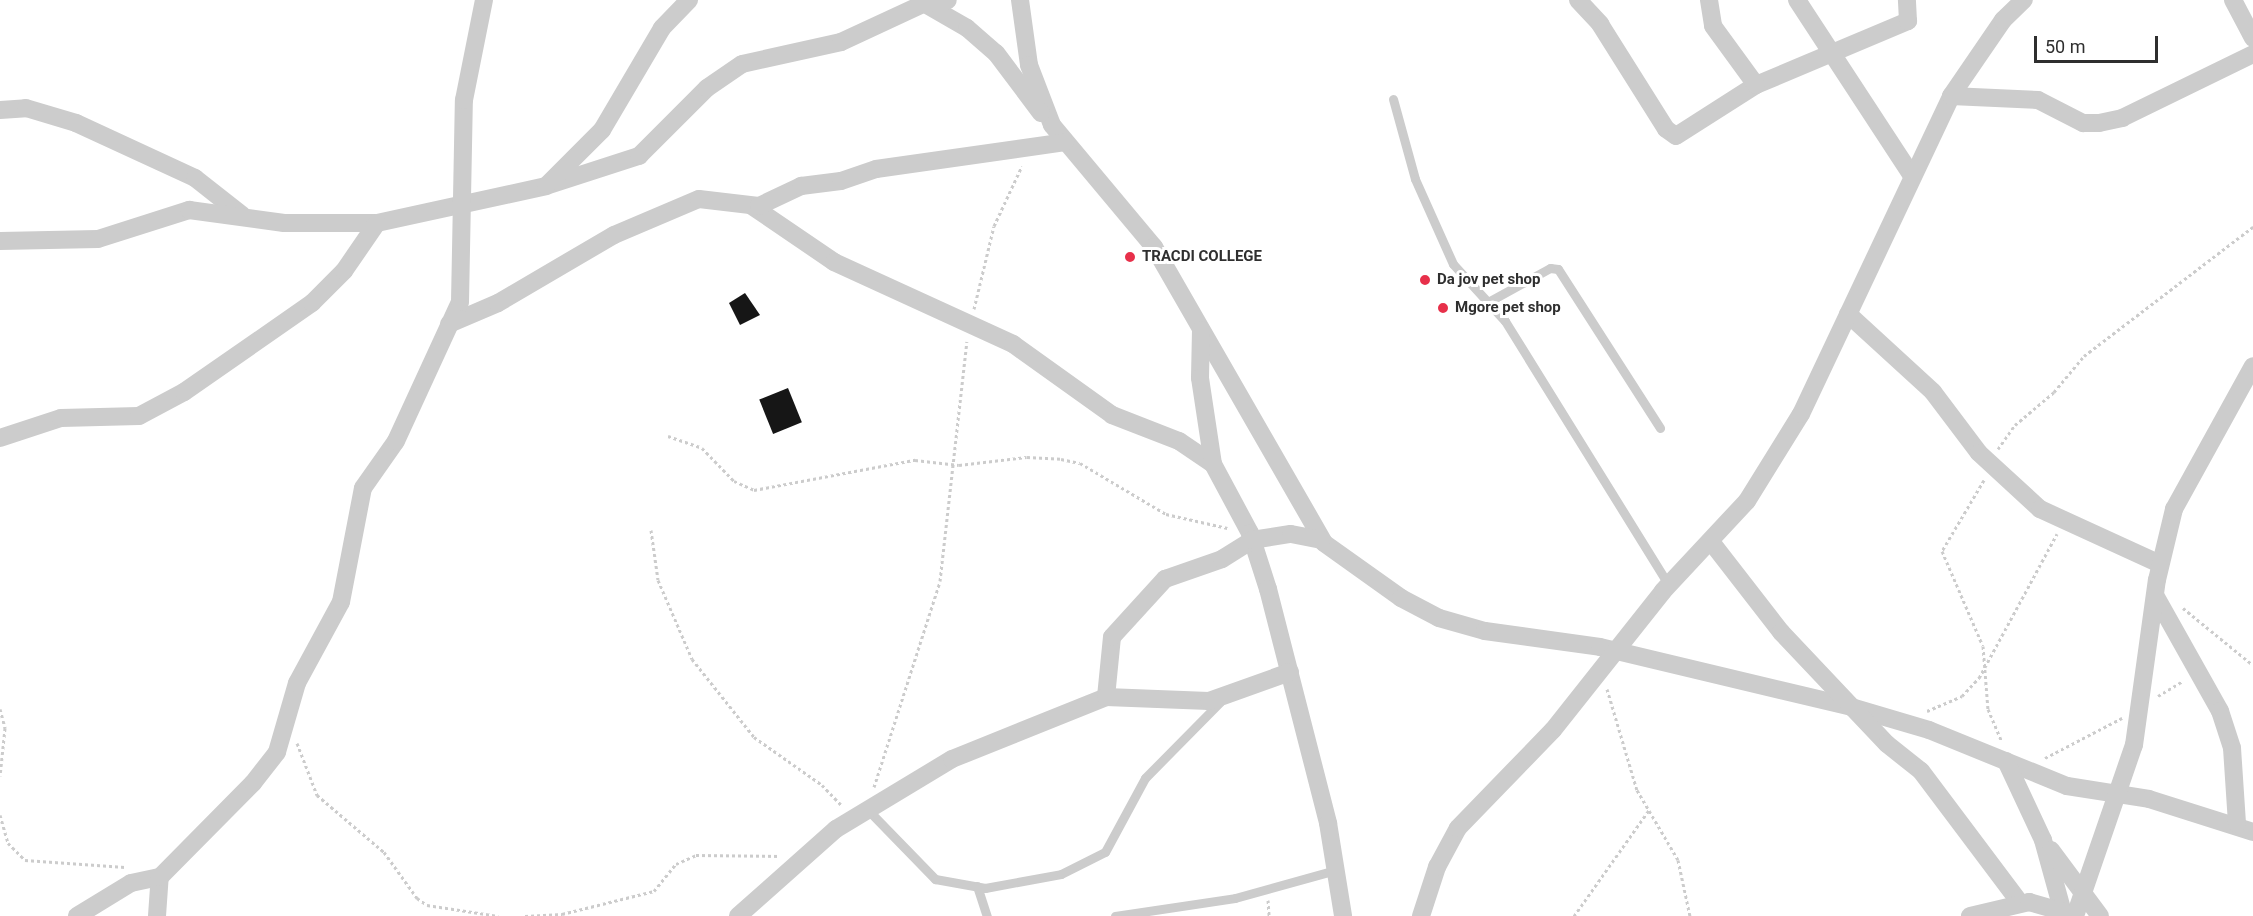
<!DOCTYPE html>
<html>
<head>
<meta charset="utf-8">
<style>
	body { margin:0 }
	#map { position:relative; width:2253px; height:916px; overflow:hidden; background:#fff; font-family:Roboto,sans-serif }
	div>[style] { position:absolute }
	[style*='--x'] { left:calc(var(--x)*1px); top:calc(var(--y)*1px); width:calc(var(--w)*1px); rotate:calc(var(--a)*1deg) }
	.building>* { inset:0; background:#161616; transform-origin:0 0 }
	.path>* { height:3px; margin-top:-1.5px; transform-origin:0; background:repeating-linear-gradient(90deg,#ccc 0 3px,transparent 0 6px) }
	.lane>* { height:9px; margin:-4.5px; padding:0 4.5px; transform-origin:4.5px; border-radius:4.5px; background:#ccc }
	.street>* { height:18px; margin:-9px; padding:0 9px; transform-origin:9px; border-radius:9px; background:#ccc }
	.dots>* { width:16px; height:16px; translate:-50% -50%; box-sizing:border-box; border:3px solid #fff; border-radius:50% }
	span { translate:-50% -50%; white-space:nowrap; text-align:center; line-height:1.15; -webkit-text-stroke:6px #fff; paint-order:stroke }
	.poi-label { font-size:15px; color:#2f2f2f; font-weight:700 }
	.left { translate:0 -50%; text-align:left }
	.scale { position:absolute; left:2034px; top:36px; width:124px; height:27px; box-sizing:border-box; border:3px solid #2f2f2f; border-top:0; padding-left:8px; font-size:18px; line-height:21px; white-space:nowrap; color:#2f2f2f; -webkit-text-stroke:4px #fff; paint-order:stroke }
</style>
</head>
<body>
<div id="map">
	<div class="building">
		<i style="clip-path:polygon(745px 293px,760px 315px,740px 325px,729px 303px)"></i>
		<i style="left:788px;top:388px;width:37px;height:31px;rotate:68deg"></i>
	</div>
	<div class="path">
		<i style="--x:974;--y:309;--w:85;--a:-76.5"></i>
		<i style="--x:994;--y:226;--w:66;--a:-65"></i>
		<i style="--x:668;--y:436;--w:36;--a:19"></i>
		<i style="--x:702;--y:448;--w:46;--a:45.9"></i>
		<i style="--x:734;--y:481;--w:22;--a:24"></i>
		<i style="--x:754;--y:490;--w:164;--a:-10.6"></i>
		<i style="--x:915;--y:460;--w:44;--a:6.5"></i>
		<i style="--x:959;--y:465;--w:68;--a:-6.7"></i>
		<i style="--x:1027;--y:457;--w:34;--a:3"></i>
		<i style="--x:1061;--y:459;--w:19;--a:12"></i>
		<i style="--x:1080;--y:463;--w:100;--a:30.7"></i>
		<i style="--x:1166;--y:514;--w:63;--a:12.9"></i>
		<i style="--x:1998;--y:449;--w:29;--a:-55"></i>
		<i style="--x:2015;--y:425;--w:51;--a:-40.2"></i>
		<i style="--x:2054;--y:392;--w:47;--a:-50.2"></i>
		<i style="--x:2084;--y:356;--w:213;--a:-37.4"></i>
		<i style="--x:1984;--y:480;--w:82;--a:120.6"></i>
		<i style="--x:1942;--y:551;--w:103;--a:66.7"></i>
		<i style="--x:1983;--y:646;--w:63;--a:85.5"></i>
		<i style="--x:1988;--y:709;--w:34;--a:67"></i>
		<i style="--x:651;--y:530;--w:50;--a:82"></i>
		<i style="--x:658;--y:580;--w:86;--a:66.7"></i>
		<i style="--x:692;--y:659;--w:100;--a:51.5"></i>
		<i style="--x:754;--y:737;--w:83;--a:35.2"></i>
		<i style="--x:822;--y:785;--w:29;--a:46"></i>
		<i style="--x:2183;--y:608;--w:90;--a:39.2"></i>
		<i style="--x:1607;--y:689;--w:105;--a:73.5"></i>
		<i style="--x:1637;--y:790;--w:81;--a:59.6"></i>
		<i style="--x:1678;--y:860;--w:57;--a:77.9"></i>
		<i style="--x:2158;--y:696;--w:29;--a:-31"></i>
		<i style="--x:0;--y:709;--w:20;--a:75"></i>
		<i style="--x:5;--y:728;--w:48;--a:95.9"></i>
		<i style="--x:1927;--y:711;--w:38;--a:-23"></i>
		<i style="--x:1962;--y:696;--w:25;--a:-47"></i>
		<i style="--x:1979;--y:678;--w:164;--a:-61.6"></i>
		<i style="--x:297;--y:743;--w:56;--a:69"></i>
		<i style="--x:317;--y:795;--w:88;--a:40.4"></i>
		<i style="--x:384;--y:852;--w:57;--a:54.3"></i>
		<i style="--x:417;--y:898;--w:12;--a:35"></i>
		<i style="--x:427;--y:905;--w:72;--a:8.8"></i>
		<i style="--x:2045;--y:758;--w:87;--a:-27.5"></i>
		<i style="--x:874;--y:787;--w:216;--a:-72.2"></i>
		<i style="--x:940;--y:581;--w:241;--a:-83.6"></i>
		<i style="--x:0;--y:815;--w:29;--a:74"></i>
		<i style="--x:8;--y:843;--w:24;--a:45"></i>
		<i style="--x:25;--y:860;--w:100;--a:4"></i>
		<i style="--x:1268;--y:900;--w:16;--a:86"></i>
		<i style="--x:525;--y:916;--w:37;--a:-3"></i>
		<i style="--x:562;--y:914;--w:95;--a:-14"></i>
		<i style="--x:654;--y:891;--w:35;--a:-51"></i>
		<i style="--x:676;--y:864;--w:22;--a:-24"></i>
		<i style="--x:696;--y:855;--w:84;--a:0.7"></i>
		<i style="--x:1574;--y:916;--w:130;--a:-54.7"></i>
	</div>
	<div class="lane">
		<i style="--x:1393;--y:99;--w:83;--a:74.6"></i>
		<i style="--x:1415;--y:179;--w:93;--a:65.9"></i>
		<i style="--x:1453;--y:264;--w:77;--a:47.6"></i>
		<i style="--x:1505;--y:321;--w:311;--a:58.2"></i>
		<i style="--x:1488;--y:302;--w:71;--a:-28.7"></i>
		<i style="--x:1550;--y:268;--w:8;--a:7"></i>
		<i style="--x:1558;--y:269;--w:189;--a:57.3"></i>
		<i style="--x:867;--y:809;--w:98;--a:45.8"></i>
		<i style="--x:935;--y:879;--w:51;--a:10.2"></i>
		<i style="--x:985;--y:888;--w:77;--a:-10.4"></i>
		<i style="--x:1061;--y:874;--w:49;--a:-26.6"></i>
		<i style="--x:1105;--y:852;--w:84;--a:-61.6"></i>
		<i style="--x:1145;--y:778;--w:107;--a:-45.4"></i>
		<i style="--x:977;--y:886;--w:32;--a:72"></i>
		<i style="--x:1115;--y:916;--w:121;--a:-8.5"></i>
		<i style="--x:1235;--y:898;--w:105;--a:-15.5"></i>
	</div>
	<div class="street">
		<i style="--x:1020;--y:0;--w:66;--a:82.1"></i>
		<i style="--x:1029;--y:65;--w:64;--a:69"></i>
		<i style="--x:1052;--y:125;--w:159;--a:50.1"></i>
		<i style="--x:1154;--y:247;--w:341;--a:60.1"></i>
		<i style="--x:1324;--y:543;--w:95;--a:35.5"></i>
		<i style="--x:1401;--y:598;--w:43;--a:27.8"></i>
		<i style="--x:1439;--y:618;--w:48;--a:15.8"></i>
		<i style="--x:1485;--y:631;--w:116;--a:7.9"></i>
		<i style="--x:1600;--y:647;--w:258;--a:13.4"></i>
		<i style="--x:1851;--y:707;--w:81;--a:16.4"></i>
		<i style="--x:1929;--y:730;--w:149;--a:22.1"></i>
		<i style="--x:2067;--y:786;--w:83;--a:9"></i>
		<i style="--x:2149;--y:799;--w:109;--a:17.6"></i>
		<i style="--x:1578;--y:0;--w:33;--a:47"></i>
		<i style="--x:1600;--y:24;--w:124;--a:57.8"></i>
		<i style="--x:1666;--y:129;--w:12;--a:35"></i>
		<i style="--x:1676;--y:136;--w:95;--a:-32.5"></i>
		<i style="--x:1756;--y:85;--w:165;--a:-22.8"></i>
		<i style="--x:1908;--y:21;--w:21;--a:-93"></i>
		<i style="--x:1709;--y:0;--w:26;--a:81"></i>
		<i style="--x:1713;--y:26;--w:73;--a:53.9"></i>
		<i style="--x:1797;--y:0;--w:207;--a:56.8"></i>
		<i style="--x:2233;--y:0;--w:43;--a:62.2"></i>
		<i style="--x:920;--y:1;--w:54;--a:29.9"></i>
		<i style="--x:967;--y:28;--w:38;--a:41"></i>
		<i style="--x:996;--y:53;--w:75;--a:53.1"></i>
		<i style="--x:1951;--y:96;--w:87;--a:2.6"></i>
		<i style="--x:2038;--y:100;--w:51;--a:27.1"></i>
		<i style="--x:2083;--y:123;--w:16;--a:0"></i>
		<i style="--x:2099;--y:123;--w:24;--a:-12"></i>
		<i style="--x:2122;--y:118;--w:146;--a:-26"></i>
		<i style="--x:0;--y:110;--w:26;--a:-4"></i>
		<i style="--x:26;--y:108;--w:52;--a:16.7"></i>
		<i style="--x:76;--y:123;--w:131;--a:24.8"></i>
		<i style="--x:195;--y:178;--w:60;--a:38.2"></i>
		<i style="--x:549;--y:185;--w:95;--a:-17.9"></i>
		<i style="--x:639;--y:156;--w:96;--a:-45"></i>
		<i style="--x:707;--y:88;--w:42;--a:-34.4"></i>
		<i style="--x:742;--y:64;--w:101;--a:-12.5"></i>
		<i style="--x:841;--y:42;--w:90;--a:-24.9"></i>
		<i style="--x:923;--y:4;--w:25;--a:-9"></i>
		<i style="--x:752;--y:206;--w:99;--a:34.3"></i>
		<i style="--x:834;--y:262;--w:197;--a:24.6"></i>
		<i style="--x:1013;--y:344;--w:122;--a:35.6"></i>
		<i style="--x:1112;--y:415;--w:72;--a:21.2"></i>
		<i style="--x:1179;--y:441;--w:41;--a:34.1"></i>
		<i style="--x:1213;--y:464;--w:78;--a:61.8"></i>
		<i style="--x:1250;--y:533;--w:59;--a:72.2"></i>
		<i style="--x:1268;--y:589;--w:242;--a:75.6"></i>
		<i style="--x:1328;--y:823;--w:94;--a:80.8"></i>
		<i style="--x:0;--y:241;--w:98;--a:-1.2"></i>
		<i style="--x:98;--y:239;--w:96;--a:-17.7"></i>
		<i style="--x:189;--y:210;--w:96;--a:7.8"></i>
		<i style="--x:284;--y:223;--w:93;--a:0"></i>
		<i style="--x:377;--y:223;--w:173;--a:-12.3"></i>
		<i style="--x:546;--y:186;--w:79;--a:-45"></i>
		<i style="--x:602;--y:130;--w:118;--a:-59.5"></i>
		<i style="--x:662;--y:28;--w:39;--a:-46"></i>
		<i style="--x:1848;--y:314;--w:115;--a:42.5"></i>
		<i style="--x:1933;--y:392;--w:76;--a:53"></i>
		<i style="--x:1979;--y:453;--w:83;--a:42.6"></i>
		<i style="--x:2040;--y:509;--w:132;--a:24.6"></i>
		<i style="--x:449;--y:324;--w:53;--a:-23.2"></i>
		<i style="--x:498;--y:303;--w:134;--a:-30.4"></i>
		<i style="--x:614;--y:235;--w:92;--a:-23"></i>
		<i style="--x:699;--y:199;--w:60;--a:6.7"></i>
		<i style="--x:759;--y:206;--w:47;--a:-25.5"></i>
		<i style="--x:801;--y:186;--w:40;--a:-7.1"></i>
		<i style="--x:841;--y:181;--w:37;--a:-19"></i>
		<i style="--x:876;--y:169;--w:191;--a:-8.1"></i>
		<i style="--x:1201;--y:330;--w:48;--a:91.2"></i>
		<i style="--x:1200;--y:378;--w:87;--a:81.4"></i>
		<i style="--x:0;--y:438;--w:64;--a:-18.2"></i>
		<i style="--x:61;--y:418;--w:78;--a:-1.5"></i>
		<i style="--x:139;--y:416;--w:51;--a:-28.1"></i>
		<i style="--x:184;--y:392;--w:156;--a:-34.8"></i>
		<i style="--x:312;--y:303;--w:45;--a:-45"></i>
		<i style="--x:344;--y:271;--w:58;--a:-55.5"></i>
		<i style="--x:1712;--y:543;--w:113;--a:52.2"></i>
		<i style="--x:1781;--y:632;--w:154;--a:46.6"></i>
		<i style="--x:1887;--y:744;--w:43;--a:38.5"></i>
		<i style="--x:1921;--y:771;--w:165;--a:53.1"></i>
		<i style="--x:2156;--y:597;--w:131;--a:60.7"></i>
		<i style="--x:2220;--y:711;--w:39;--a:72"></i>
		<i style="--x:2232;--y:748;--w:76;--a:86.2"></i>
		<i style="--x:1106;--y:697;--w:60;--a:-84.3"></i>
		<i style="--x:1112;--y:637;--w:79;--a:-47.6"></i>
		<i style="--x:1165;--y:579;--w:60;--a:-19.3"></i>
		<i style="--x:1222;--y:559;--w:36;--a:-32"></i>
		<i style="--x:1252;--y:540;--w:39;--a:-9"></i>
		<i style="--x:1291;--y:534;--w:31;--a:11"></i>
		<i style="--x:2006;--y:761;--w:87;--a:64.9"></i>
		<i style="--x:2043;--y:840;--w:79;--a:74.6"></i>
		<i style="--x:2051;--y:850;--w:82;--a:53.4"></i>
		<i style="--x:77;--y:916;--w:63;--a:-31.4"></i>
		<i style="--x:131;--y:883;--w:30;--a:-12"></i>
		<i style="--x:157;--y:916;--w:39;--a:-86"></i>
		<i style="--x:160;--y:877;--w:132;--a:-45.3"></i>
		<i style="--x:253;--y:783;--w:39;--a:-52"></i>
		<i style="--x:277;--y:752;--w:72;--a:-73.8"></i>
		<i style="--x:297;--y:683;--w:92;--a:-61.5"></i>
		<i style="--x:341;--y:602;--w:116;--a:-79.1"></i>
		<i style="--x:363;--y:488;--w:57;--a:-54.9"></i>
		<i style="--x:396;--y:441;--w:153;--a:-65.3"></i>
		<i style="--x:460;--y:302;--w:202;--a:-88.9"></i>
		<i style="--x:464;--y:100;--w:102;--a:-78.7"></i>
		<i style="--x:738;--y:916;--w:131;--a:-41.6"></i>
		<i style="--x:836;--y:829;--w:135;--a:-31.1"></i>
		<i style="--x:952;--y:759;--w:166;--a:-21.9"></i>
		<i style="--x:1106;--y:697;--w:103;--a:2.2"></i>
		<i style="--x:1209;--y:701;--w:86;--a:-19.7"></i>
		<i style="--x:1421;--y:916;--w:52;--a:-71.9"></i>
		<i style="--x:1437;--y:867;--w:44;--a:-61.7"></i>
		<i style="--x:1458;--y:828;--w:136;--a:-45.9"></i>
		<i style="--x:1553;--y:730;--w:177;--a:-51.6"></i>
		<i style="--x:1663;--y:591;--w:123;--a:-47"></i>
		<i style="--x:1747;--y:501;--w:102;--a:-58.2"></i>
		<i style="--x:1801;--y:414;--w:352;--a:-64.7"></i>
		<i style="--x:1951;--y:96;--w:92;--a:-55.6"></i>
		<i style="--x:2003;--y:20;--w:29;--a:-44"></i>
		<i style="--x:1970;--y:916;--w:61;--a:-13.3"></i>
		<i style="--x:2029;--y:902;--w:35;--a:16"></i>
		<i style="--x:2075;--y:916;--w:181;--a:-71"></i>
		<i style="--x:2134;--y:745;--w:167;--a:-82.1"></i>
		<i style="--x:2157;--y:580;--w:73;--a:-76.5"></i>
		<i style="--x:2174;--y:509;--w:163;--a:-61.1"></i>
	</div>
	<div class="dots">
		<i style="left:1130px;top:257px;background:#e7304a"></i>
		<i style="left:1425px;top:280px;background:#e7304a"></i>
		<i style="left:1443px;top:308px;background:#e7304a"></i>
	</div>
	<div class="poi-label">
		<span class="left" style="left:1142px;top:257px">TRACDI COLLEGE</span>
		<span class="left" style="left:1437px;top:280px">Da jov pet shop</span>
		<span class="left" style="left:1455px;top:308px">Mgore pet shop</span>
	</div>
	<div class="scale">50 m</div>
</div>
</body>
</html>
